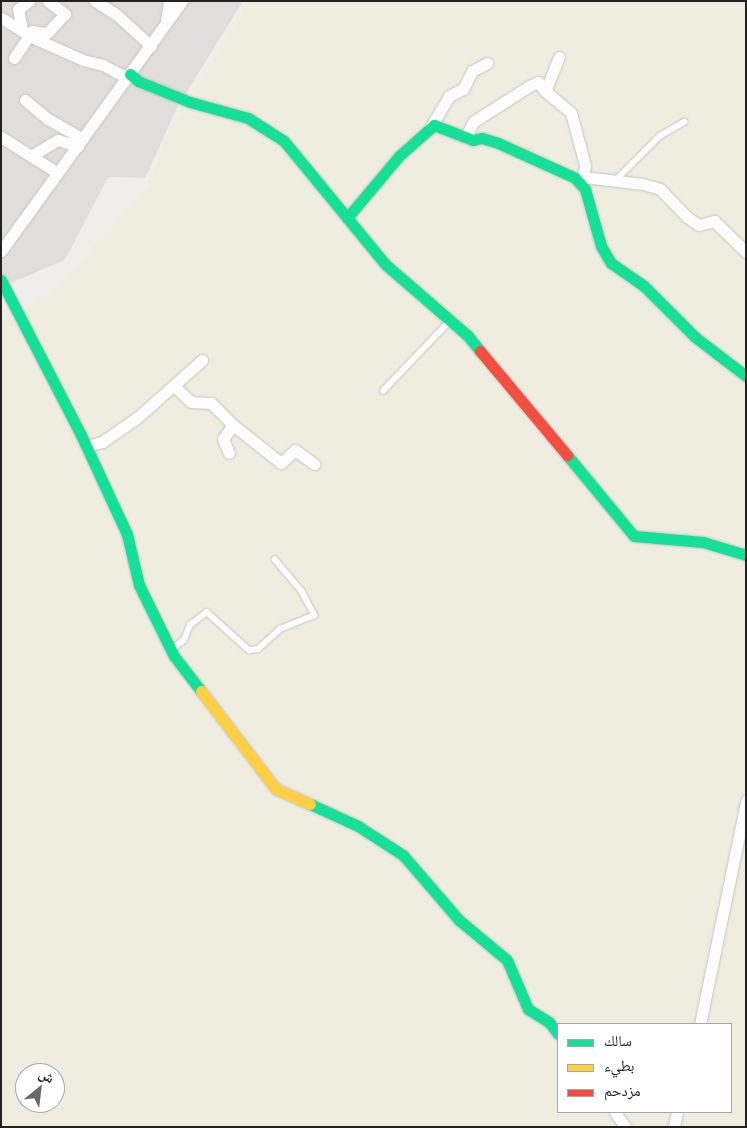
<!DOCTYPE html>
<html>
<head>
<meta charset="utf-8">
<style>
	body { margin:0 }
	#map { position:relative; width:747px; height:1128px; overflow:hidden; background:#f0eeeb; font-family:Commissioner,"Noto Naskh Arabic",sans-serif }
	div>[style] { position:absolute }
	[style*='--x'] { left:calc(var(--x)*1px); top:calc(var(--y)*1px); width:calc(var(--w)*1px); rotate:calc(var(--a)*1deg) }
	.residential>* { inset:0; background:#dfdedc }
	.farmland>* { inset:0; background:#eeede0 }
	.roads { filter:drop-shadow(0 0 1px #c6c5c3) drop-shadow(0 0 1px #c6c5c3) }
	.lane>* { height:5.5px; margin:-2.75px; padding:0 2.75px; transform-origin:2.75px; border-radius:2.75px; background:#fdfcfc }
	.street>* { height:11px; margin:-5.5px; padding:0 5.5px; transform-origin:5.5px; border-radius:5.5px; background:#fdfcfc }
	.fast>* { height:11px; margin:-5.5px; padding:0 5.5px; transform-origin:5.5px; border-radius:5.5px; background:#16e098 }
	.slow>* { height:11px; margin:-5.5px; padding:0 5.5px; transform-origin:5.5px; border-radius:5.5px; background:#ffcf43 }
	.jam>* { height:11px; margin:-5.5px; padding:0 5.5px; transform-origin:5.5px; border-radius:5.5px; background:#f24e42 }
	span { translate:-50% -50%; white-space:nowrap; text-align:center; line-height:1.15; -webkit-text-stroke:4px #fff; paint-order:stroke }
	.frame { position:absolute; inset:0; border:2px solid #222; pointer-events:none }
	.legend { position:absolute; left:557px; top:1023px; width:175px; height:90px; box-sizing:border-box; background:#fff; border:1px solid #a7a7a7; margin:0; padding:6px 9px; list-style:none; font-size:15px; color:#222 }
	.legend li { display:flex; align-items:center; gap:10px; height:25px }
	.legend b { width:25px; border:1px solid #a7a7a7 }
	.north { position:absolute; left:15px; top:1063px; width:50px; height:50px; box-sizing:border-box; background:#fff; border:1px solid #a7a7a7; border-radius:50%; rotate:29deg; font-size:14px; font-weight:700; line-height:20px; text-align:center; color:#222 }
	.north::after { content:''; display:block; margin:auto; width:18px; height:22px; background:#6a6968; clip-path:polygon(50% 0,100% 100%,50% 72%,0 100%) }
</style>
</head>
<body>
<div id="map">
	<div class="residential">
		<i style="clip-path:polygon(1px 1px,243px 1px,178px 106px,145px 178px,108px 177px,65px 260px,1px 287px)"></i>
	</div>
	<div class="farmland">
		<i style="clip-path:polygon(evenodd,249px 1px,746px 1px,746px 1127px,1px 1127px,1px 316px,48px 297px,147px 187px,170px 128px,249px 1px,558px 1024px,731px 1024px,731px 1112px,558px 1112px,558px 1024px,249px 1px,25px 1073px,55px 1073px,55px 1103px,25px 1103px,25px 1073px)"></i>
	</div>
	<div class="roads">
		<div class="lane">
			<i style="--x:616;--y:180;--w:62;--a:-45"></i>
			<i style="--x:660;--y:136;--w:28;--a:-30"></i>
			<i style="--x:383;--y:391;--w:95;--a:-46.3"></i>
			<i style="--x:172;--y:649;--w:15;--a:-37"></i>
			<i style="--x:184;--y:640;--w:16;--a:-68"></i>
			<i style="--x:190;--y:625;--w:21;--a:-37"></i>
			<i style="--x:207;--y:612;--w:57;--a:42.1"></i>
			<i style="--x:249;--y:650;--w:9;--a:-6"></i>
			<i style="--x:258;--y:649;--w:30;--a:-42"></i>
			<i style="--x:280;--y:629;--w:37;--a:-22"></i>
			<i style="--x:314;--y:615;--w:26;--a:-118"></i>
			<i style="--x:302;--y:592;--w:42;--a:-130.2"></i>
		</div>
		<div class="street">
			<i style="--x:95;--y:1;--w:26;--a:32"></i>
			<i style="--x:117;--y:15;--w:46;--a:42.4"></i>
			<i style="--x:1;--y:18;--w:41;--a:31"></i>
			<i style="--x:36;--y:39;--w:51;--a:24.1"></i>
			<i style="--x:83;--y:60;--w:21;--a:14"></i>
			<i style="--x:103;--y:65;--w:27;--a:28"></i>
			<i style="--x:166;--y:21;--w:20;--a:-81"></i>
			<i style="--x:22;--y:31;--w:22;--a:-100"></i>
			<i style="--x:18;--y:9;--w:14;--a:-36"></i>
			<i style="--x:559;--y:57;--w:37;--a:112"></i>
			<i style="--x:545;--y:91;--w:34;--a:40"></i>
			<i style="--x:571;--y:113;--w:54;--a:74.9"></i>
			<i style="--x:585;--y:165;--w:18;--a:99"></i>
			<i style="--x:14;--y:58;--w:32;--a:-56"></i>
			<i style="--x:32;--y:31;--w:15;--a:8"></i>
			<i style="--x:47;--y:33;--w:26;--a:-47"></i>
			<i style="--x:65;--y:14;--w:21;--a:-143"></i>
			<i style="--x:25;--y:100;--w:30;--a:40"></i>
			<i style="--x:48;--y:119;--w:40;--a:29.7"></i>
			<i style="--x:430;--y:128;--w:37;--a:-59"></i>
			<i style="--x:449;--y:96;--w:16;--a:-27"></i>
			<i style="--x:463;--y:89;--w:20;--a:-63"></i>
			<i style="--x:472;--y:71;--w:17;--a:-28"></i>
			<i style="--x:466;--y:136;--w:16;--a:-63"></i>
			<i style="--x:473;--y:122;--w:67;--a:-32.7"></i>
			<i style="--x:529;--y:86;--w:10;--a:-24"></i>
			<i style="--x:538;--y:82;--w:11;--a:52"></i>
			<i style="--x:1;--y:137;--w:67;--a:32.3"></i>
			<i style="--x:31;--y:156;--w:31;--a:-31"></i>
			<i style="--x:58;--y:140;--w:21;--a:17"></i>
			<i style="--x:584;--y:177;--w:59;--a:6.8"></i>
			<i style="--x:643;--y:184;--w:18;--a:16"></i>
			<i style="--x:660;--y:189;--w:39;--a:46"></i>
			<i style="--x:687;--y:217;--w:14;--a:34"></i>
			<i style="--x:699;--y:225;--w:16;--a:-15"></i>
			<i style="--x:714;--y:221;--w:45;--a:44.1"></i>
			<i style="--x:1;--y:251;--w:309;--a:-54.1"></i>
			<i style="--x:175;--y:387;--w:22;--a:43"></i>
			<i style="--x:191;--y:402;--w:20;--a:3"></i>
			<i style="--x:211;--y:403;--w:31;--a:45"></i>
			<i style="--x:233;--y:425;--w:17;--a:126"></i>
			<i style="--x:223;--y:439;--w:15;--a:67"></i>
			<i style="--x:233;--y:425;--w:61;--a:38.4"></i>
			<i style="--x:281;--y:463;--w:19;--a:-43"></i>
			<i style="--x:295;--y:450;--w:24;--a:36"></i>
			<i style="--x:87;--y:446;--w:16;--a:-15"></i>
			<i style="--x:102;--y:442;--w:44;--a:-34.8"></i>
			<i style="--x:138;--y:417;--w:86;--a:-41.7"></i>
			<i style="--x:700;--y:1024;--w:228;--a:-78.3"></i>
			<i style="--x:615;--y:1112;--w:18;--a:56"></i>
			<i style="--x:674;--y:1127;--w:15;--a:-79"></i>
		</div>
		<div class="fast">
			<i style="--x:130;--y:74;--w:11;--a:41"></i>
			<i style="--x:138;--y:81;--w:56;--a:22"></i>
			<i style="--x:190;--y:102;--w:60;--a:15.4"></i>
			<i style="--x:248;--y:118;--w:43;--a:32.6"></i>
			<i style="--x:284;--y:141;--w:159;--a:50.6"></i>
			<i style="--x:385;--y:264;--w:110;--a:40.9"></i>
			<i style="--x:468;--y:336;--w:19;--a:51"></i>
			<i style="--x:347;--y:218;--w:81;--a:-50"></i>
			<i style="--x:399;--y:156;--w:47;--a:-41.5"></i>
			<i style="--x:434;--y:125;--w:42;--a:21"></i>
			<i style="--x:473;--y:140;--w:9;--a:-13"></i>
			<i style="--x:482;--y:138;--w:17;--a:17"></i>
			<i style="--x:498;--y:143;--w:85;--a:24.4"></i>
			<i style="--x:575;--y:178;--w:15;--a:48"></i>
			<i style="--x:585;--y:189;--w:59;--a:74.3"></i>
			<i style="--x:601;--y:246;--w:20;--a:60"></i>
			<i style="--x:611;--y:263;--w:40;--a:34.9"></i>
			<i style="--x:644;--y:286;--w:72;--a:45"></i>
			<i style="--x:695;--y:337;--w:64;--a:37.4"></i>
			<i style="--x:1;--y:280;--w:174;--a:62.7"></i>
			<i style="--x:81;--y:435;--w:109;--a:65.1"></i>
			<i style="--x:127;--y:534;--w:52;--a:76.8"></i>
			<i style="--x:139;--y:585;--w:79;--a:63.8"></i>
			<i style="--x:174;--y:656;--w:44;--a:52.4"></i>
			<i style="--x:567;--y:455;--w:105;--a:50.4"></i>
			<i style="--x:634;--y:536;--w:69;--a:5"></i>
			<i style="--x:703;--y:542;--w:45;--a:16.8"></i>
			<i style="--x:310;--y:804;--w:53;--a:24.6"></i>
			<i style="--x:358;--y:826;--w:54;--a:32.8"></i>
			<i style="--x:403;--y:855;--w:86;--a:49.3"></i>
			<i style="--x:459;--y:920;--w:62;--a:39.8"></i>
			<i style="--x:507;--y:960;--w:53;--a:66.8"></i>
			<i style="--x:528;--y:1009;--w:25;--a:32"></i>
			<i style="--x:549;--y:1022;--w:15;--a:53"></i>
		</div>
		<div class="slow">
			<i style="--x:201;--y:691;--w:123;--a:52.6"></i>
			<i style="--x:276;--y:789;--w:37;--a:24"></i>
		</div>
		<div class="jam">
			<i style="--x:480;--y:351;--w:136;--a:50.1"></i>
		</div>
	</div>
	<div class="frame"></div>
	<ul class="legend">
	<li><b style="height:6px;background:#16e098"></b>سالك</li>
	<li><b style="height:6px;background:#ffcf43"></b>بطيء</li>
	<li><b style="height:6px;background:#f24e42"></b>مزدحم</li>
	</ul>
	<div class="north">ش</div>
</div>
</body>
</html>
